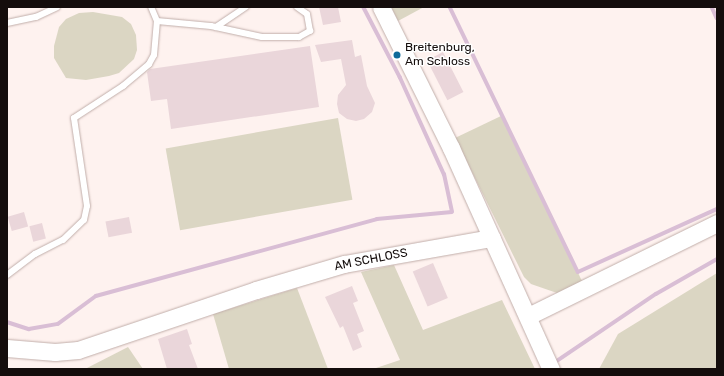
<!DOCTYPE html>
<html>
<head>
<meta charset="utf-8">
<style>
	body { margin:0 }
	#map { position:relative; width:724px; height:376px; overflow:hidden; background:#fef2ef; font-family:Rubik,sans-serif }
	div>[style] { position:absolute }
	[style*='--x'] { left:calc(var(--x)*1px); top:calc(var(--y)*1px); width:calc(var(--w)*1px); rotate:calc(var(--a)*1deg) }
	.green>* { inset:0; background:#dbd6c3; transform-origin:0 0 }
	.stream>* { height:3.5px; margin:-1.75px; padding:0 1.75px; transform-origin:1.75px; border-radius:1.75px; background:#d9bed5 }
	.building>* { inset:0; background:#ead6da; transform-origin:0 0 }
	.roads { filter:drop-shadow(0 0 1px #c1aeaa) drop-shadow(0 0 1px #c1aeaa) }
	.lane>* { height:6px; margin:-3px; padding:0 3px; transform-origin:3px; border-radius:3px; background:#fff }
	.secondary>* { height:17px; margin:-8.5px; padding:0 8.5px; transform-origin:8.5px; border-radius:8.5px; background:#fff }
	.dots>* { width:11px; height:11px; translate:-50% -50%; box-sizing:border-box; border:2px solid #fff; border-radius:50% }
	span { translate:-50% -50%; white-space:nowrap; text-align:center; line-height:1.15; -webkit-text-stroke:3px #fff; paint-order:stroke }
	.poi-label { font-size:12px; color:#140d0c }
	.left { translate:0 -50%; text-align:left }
	.street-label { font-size:12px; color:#140d0c }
	.frame { position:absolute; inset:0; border:8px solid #140d0c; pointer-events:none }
</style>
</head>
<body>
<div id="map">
	<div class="green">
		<i style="clip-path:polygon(391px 7px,424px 7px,398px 21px)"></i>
		<i style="clip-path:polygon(93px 12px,122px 17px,131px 24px,136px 35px,137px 50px,134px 59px,119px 73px,109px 76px,86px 80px,66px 78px,54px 58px,54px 46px,59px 27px,66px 19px,79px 13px)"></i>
		<i style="clip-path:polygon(501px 116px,582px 281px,557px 293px,531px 284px,524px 277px,455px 138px)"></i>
		<i style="left:338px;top:118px;width:83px;height:175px;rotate:80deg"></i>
		<i style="clip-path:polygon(394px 265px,423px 330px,502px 300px,535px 369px,373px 369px,400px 360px,361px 272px)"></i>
		<i style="clip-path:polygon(717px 273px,717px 369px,599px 369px,618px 334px)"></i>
		<i style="clip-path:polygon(297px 288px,328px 369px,229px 369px,213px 314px)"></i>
		<i style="clip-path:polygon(128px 347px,143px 369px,85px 369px)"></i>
	</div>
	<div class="stream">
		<i style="--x:450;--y:7;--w:294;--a:64.2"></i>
		<i style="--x:578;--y:272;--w:153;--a:-24.4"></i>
		<i style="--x:712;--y:7;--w:12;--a:66"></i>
		<i style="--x:7;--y:322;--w:23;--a:18"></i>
		<i style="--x:29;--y:329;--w:29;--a:-10"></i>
		<i style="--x:58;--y:324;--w:47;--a:-36.4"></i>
		<i style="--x:96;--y:296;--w:291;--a:-15.3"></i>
		<i style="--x:377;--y:219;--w:75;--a:-5.3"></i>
		<i style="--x:452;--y:212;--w:38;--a:-102"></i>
		<i style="--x:444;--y:175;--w:107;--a:-114.4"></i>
		<i style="--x:400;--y:78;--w:80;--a:-117.5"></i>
		<i style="--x:554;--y:363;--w:123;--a:-34.1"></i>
		<i style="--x:656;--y:294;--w:70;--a:-29.8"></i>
	</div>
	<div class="building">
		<i style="clip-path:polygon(319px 7px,338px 7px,341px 22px,323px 25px)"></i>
		<i style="clip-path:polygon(352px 40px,355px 57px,361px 55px,367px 86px,375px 103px,372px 112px,364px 119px,356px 121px,347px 119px,339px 113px,337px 104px,338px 95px,346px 85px,341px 59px,321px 62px,315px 45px)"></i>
		<i style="clip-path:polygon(310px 46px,319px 107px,171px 129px,167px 99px,151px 101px,147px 72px,150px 69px)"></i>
		<i style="left:443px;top:52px;width:45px;height:18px;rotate:63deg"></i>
		<i style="left:24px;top:212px;width:15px;height:17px;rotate:74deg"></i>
		<i style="left:129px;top:217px;width:16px;height:24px;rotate:79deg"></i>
		<i style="left:42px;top:223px;width:16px;height:13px;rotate:76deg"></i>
		<i style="left:433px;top:263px;width:38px;height:22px;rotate:67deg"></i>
		<i style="clip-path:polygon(352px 286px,358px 301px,353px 303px,364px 331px,357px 334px,362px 347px,353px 351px,343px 326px,340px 328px,325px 297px)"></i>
		<i style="clip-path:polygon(187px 329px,192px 344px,189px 345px,198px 369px,167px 369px,158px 339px)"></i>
	</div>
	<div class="roads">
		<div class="lane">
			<i style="--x:157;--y:21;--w:54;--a:5.3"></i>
			<i style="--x:211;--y:26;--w:52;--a:12.2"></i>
			<i style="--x:262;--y:37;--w:37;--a:0"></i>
			<i style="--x:299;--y:37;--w:13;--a:-29"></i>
			<i style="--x:310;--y:31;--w:17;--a:-100"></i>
			<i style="--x:307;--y:14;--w:12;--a:-145"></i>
			<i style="--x:7;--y:23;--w:30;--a:-12"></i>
			<i style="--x:36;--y:17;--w:23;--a:-25"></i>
			<i style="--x:216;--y:27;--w:36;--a:-34"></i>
			<i style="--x:7;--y:275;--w:35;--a:-37"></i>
			<i style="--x:35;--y:254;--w:31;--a:-27"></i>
			<i style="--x:63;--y:240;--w:29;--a:-44"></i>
			<i style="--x:84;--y:220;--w:14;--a:-78"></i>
			<i style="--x:87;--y:206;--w:89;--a:-98.4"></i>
			<i style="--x:74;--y:118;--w:59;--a:-33.1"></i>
			<i style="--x:123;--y:86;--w:34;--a:-40"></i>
			<i style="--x:149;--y:64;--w:10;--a:-61"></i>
			<i style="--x:154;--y:55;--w:34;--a:-85"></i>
			<i style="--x:157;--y:21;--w:15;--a:-113"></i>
		</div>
		<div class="secondary">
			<i style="--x:381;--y:7;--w:157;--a:63.6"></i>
			<i style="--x:451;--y:148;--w:243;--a:65.7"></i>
			<i style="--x:528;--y:316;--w:211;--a:-26.2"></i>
			<i style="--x:7;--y:348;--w:48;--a:4.8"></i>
			<i style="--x:55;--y:352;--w:23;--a:-5"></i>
			<i style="--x:78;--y:350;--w:188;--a:-18.6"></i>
			<i style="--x:256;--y:290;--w:92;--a:-16.5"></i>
			<i style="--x:344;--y:264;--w:150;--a:-10"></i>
		</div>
	</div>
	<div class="dots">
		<i style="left:397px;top:55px;background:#0e6b9a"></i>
	</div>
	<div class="poi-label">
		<span class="left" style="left:405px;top:55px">Breitenburg,<br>Am Schloss</span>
	</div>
	<div class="street-label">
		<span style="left:371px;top:260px;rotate:-11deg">AM SCHLOSS</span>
	</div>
	<div class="frame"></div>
</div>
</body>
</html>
